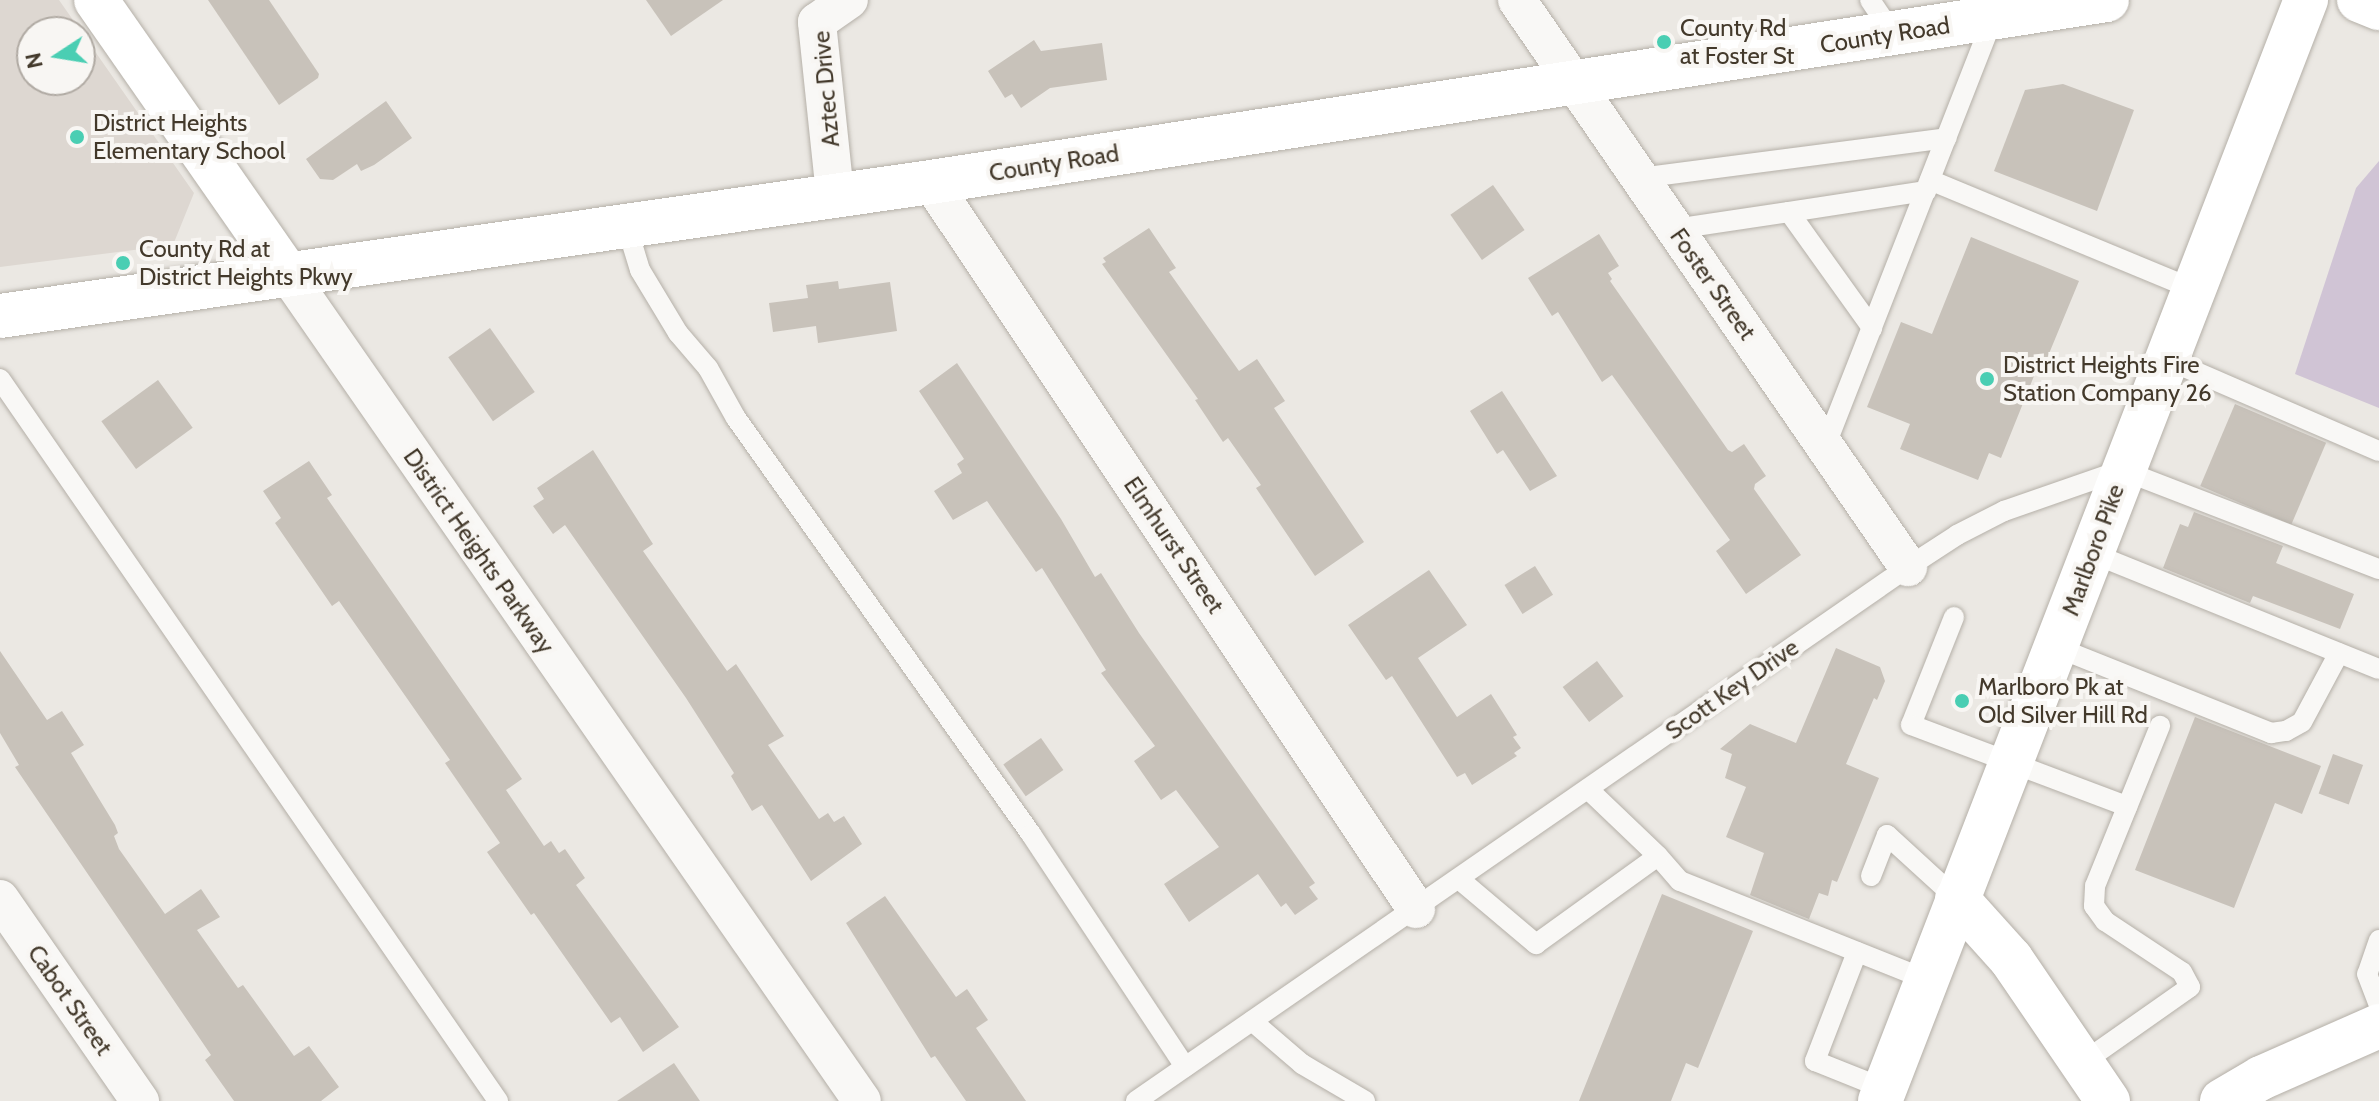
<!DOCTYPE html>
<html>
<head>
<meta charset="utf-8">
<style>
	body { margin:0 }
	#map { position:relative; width:2379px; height:1101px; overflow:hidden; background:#ebe8e3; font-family:Cabin,sans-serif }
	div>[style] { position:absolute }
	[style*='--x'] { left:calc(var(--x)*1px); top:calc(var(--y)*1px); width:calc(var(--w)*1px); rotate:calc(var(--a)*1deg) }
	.built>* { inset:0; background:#ddd7d1 }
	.green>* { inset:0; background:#d0c4d5 }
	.building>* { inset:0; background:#c8c2ba; transform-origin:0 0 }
	.roads { filter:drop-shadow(0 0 2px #b5b0a8) drop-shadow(0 0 2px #b5b0a8) }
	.lane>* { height:20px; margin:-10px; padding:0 10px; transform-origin:10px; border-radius:10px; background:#f9f8f6 }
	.street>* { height:38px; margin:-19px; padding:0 19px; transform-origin:19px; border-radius:19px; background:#f9f8f6 }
	.secondary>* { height:44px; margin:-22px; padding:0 22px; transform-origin:22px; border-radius:22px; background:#fff }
	.dots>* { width:22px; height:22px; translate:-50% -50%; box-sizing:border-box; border:4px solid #f8f6f3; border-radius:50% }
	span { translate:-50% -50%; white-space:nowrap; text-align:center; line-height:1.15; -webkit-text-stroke:8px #f8f6f3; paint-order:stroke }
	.poi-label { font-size:24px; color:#43392b }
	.left { translate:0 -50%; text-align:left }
	.street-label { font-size:24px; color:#43392b }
	.north { position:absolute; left:16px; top:16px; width:80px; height:80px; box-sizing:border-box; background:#f8f6f3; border:2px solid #b0aaa3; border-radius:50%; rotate:258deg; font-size:22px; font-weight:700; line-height:32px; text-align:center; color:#43392b }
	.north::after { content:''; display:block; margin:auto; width:28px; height:36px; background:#4aceb3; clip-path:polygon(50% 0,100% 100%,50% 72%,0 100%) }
</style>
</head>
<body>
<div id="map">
	<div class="built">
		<i style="clip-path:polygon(evenodd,0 0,59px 0,194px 193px,173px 245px,0 267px,0 0,32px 32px,80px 32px,80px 80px,32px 80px,32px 32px)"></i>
	</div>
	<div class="green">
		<i style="clip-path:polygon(2379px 161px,2379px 408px,2295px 374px,2356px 188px)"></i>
	</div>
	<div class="building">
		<i style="clip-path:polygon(208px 0,269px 0,319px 74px,318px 78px,279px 105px)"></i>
		<i style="clip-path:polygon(646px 0,723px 0,671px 36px)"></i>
		<i style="clip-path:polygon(1034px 40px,1041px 51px,1102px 43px,1107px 80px,1050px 88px,1021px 108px,1012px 94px,1005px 98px,988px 71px)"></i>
		<i style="clip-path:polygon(2063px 84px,2134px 110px,2097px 211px,1994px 171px,2025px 90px)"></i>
		<i style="clip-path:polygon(386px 101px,412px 138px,374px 165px,361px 171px,357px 164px,333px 180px,320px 179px,306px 159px)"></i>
		<i style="left:1493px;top:185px;width:55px;height:52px;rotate:55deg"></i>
		<i style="clip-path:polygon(1149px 228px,1176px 268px,1169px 272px,1239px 371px,1257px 359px,1285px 401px,1274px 408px,1364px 542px,1315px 576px,1256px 488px,1261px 485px,1228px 438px,1223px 442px,1195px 400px,1198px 399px,1102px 264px,1106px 262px,1103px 258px)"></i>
		<i style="clip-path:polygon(1599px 234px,1619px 266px,1608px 273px,1612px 279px,1610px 281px,1728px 450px,1732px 452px,1744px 444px,1766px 476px,1755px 484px,1754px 489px,1801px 555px,1746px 594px,1716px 551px,1730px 540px,1612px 375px,1602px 382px,1558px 312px,1552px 316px,1528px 278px)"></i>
		<i style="clip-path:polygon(1971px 237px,2079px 281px,2041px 373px,2036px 371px,2001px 458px,1989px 453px,1978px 480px,1900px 449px,1910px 424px,1867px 407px,1901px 322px,1932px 334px)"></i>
		<i style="clip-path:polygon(838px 281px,839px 289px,890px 282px,897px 331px,818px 343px,816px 326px,773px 332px,769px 303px,808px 298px,806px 285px)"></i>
		<i style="left:490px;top:328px;width:78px;height:51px;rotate:55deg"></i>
		<i style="clip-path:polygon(957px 363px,1061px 519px,1095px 577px,1101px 573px,1139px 633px,1315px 883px,1309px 887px,1318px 899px,1295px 915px,1286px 903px,1281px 907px,1258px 874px,1189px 922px,1164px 884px,1219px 847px,1176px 790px,1161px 800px,1134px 761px,1155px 746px,1101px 673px,1106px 670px,1042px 568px,1036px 572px,987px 501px,953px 520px,934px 491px,962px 473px,957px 464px,964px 459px,919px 391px)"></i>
		<i style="left:158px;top:380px;width:59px;height:70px;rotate:54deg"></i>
		<i style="clip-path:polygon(1502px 391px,1557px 476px,1530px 491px,1503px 450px,1497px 454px,1470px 411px)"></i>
		<i style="left:2235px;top:404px;width:99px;height:89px;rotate:23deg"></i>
		<i style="clip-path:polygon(593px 450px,653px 544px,643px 551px,727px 671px,736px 664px,784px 736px,768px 745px,819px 819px,828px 813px,834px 822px,844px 816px,862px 844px,811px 881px,762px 805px,752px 811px,731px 776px,734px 773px,686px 698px,565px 525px,553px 534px,533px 506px,544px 499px,537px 488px)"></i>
		<i style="clip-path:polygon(309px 461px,332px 495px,327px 498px,522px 779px,506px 790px,544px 846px,551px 841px,559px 853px,565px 849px,585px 878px,576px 885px,679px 1027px,643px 1052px,620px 1017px,611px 1023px,534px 913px,531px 915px,487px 852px,500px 843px,445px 763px,450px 760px,339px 601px,332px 606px,275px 523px,281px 518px,263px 491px)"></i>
		<i style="clip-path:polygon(2194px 512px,2283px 546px,2276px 563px,2354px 594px,2340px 629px,2253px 596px,2250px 603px,2163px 568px,2180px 524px,2188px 527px)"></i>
		<i style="left:1535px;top:566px;width:34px;height:36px;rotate:58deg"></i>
		<i style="clip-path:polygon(1429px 570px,1467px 625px,1418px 658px,1457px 717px,1491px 694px,1517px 735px,1513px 737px,1521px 748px,1514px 753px,1517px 756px,1472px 785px,1465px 773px,1457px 777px,1392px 676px,1386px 680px,1348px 625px)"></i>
		<i style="clip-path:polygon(1836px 648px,1880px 667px,1885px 681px,1877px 700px,1874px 698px,1846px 764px,1879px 778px,1837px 882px,1832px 880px,1828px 896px,1819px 893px,1809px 919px,1750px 895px,1764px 853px,1726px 837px,1746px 787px,1725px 778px,1732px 754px,1720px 749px,1750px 724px,1796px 743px)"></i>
		<i style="clip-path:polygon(0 651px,47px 720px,62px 711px,84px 745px,71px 753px,115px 825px,118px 833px,114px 836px,119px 849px,165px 914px,201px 889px,220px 917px,197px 930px,238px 988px,243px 985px,294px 1056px,309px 1046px,339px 1087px,321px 1101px,234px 1101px,205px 1060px,211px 1055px,15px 767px,19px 765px,0 733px)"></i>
		<i style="left:1597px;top:661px;width:44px;height:43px;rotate:53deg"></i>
		<i style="clip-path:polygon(2195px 717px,2321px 766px,2302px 814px,2275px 803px,2234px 908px,2135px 870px)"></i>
		<i style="left:1041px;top:738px;width:39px;height:46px;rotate:55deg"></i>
		<i style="left:2333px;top:754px;width:32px;height:42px;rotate:20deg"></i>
		<i style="clip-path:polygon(1662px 894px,1753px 931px,1698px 1068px,1686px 1063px,1671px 1101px,1579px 1101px)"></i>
		<i style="clip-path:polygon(885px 896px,956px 997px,967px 989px,988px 1020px,976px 1028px,1026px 1101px,966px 1101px,935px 1056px,931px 1058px,846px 923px)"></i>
		<i style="clip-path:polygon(674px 1063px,700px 1101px,617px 1101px)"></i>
	</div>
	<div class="roads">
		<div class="lane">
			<i style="--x:1870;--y:0;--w:40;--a:56"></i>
			<i style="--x:1640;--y:178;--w:309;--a:-7.4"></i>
			<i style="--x:1930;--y:180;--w:285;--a:22.5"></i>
			<i style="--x:1789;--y:212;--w:139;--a:-8.7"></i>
			<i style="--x:626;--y:224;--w:48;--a:73.1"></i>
			<i style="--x:640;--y:270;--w:74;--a:58.9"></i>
			<i style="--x:678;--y:333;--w:46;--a:49.4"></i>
			<i style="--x:708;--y:368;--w:57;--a:60.8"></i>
			<i style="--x:736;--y:418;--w:510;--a:54.66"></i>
			<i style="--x:1031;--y:834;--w:279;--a:56.5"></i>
			<i style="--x:1675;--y:229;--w:115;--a:-8.5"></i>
			<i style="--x:1789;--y:212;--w:143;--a:54.4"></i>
			<i style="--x:2166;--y:359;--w:232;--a:23.4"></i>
			<i style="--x:0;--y:379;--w:877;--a:55.4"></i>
			<i style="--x:1825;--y:447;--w:460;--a:-68.6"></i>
			<i style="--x:2094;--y:554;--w:307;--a:22"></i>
			<i style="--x:1954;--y:617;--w:116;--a:111.7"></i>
			<i style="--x:1911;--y:725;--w:231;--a:20.6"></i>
			<i style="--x:2056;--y:647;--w:232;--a:21.8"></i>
			<i style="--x:2271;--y:733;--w:15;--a:-8"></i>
			<i style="--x:2286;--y:731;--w:18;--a:-29"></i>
			<i style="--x:2302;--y:722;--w:78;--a:-61.8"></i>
			<i style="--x:1658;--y:856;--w:33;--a:49"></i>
			<i style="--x:1680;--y:881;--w:266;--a:21.8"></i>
			<i style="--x:1871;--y:876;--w:44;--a:-68.7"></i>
			<i style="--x:1887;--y:835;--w:95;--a:42.4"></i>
			<i style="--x:1459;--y:879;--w:101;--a:40.2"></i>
			<i style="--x:1536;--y:944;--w:150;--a:-35.8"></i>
			<i style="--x:1658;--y:856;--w:97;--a:-136.3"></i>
			<i style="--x:2379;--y:940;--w:36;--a:109"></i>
			<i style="--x:2367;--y:974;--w:34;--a:69"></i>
			<i style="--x:1857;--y:952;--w:117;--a:111.1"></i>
			<i style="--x:1815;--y:1061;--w:75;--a:21.8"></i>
			<i style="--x:1252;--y:1021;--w:66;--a:40.7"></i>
			<i style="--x:1302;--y:1064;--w:73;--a:30.4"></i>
			<i style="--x:2082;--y:1063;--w:132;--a:-35.1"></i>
			<i style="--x:2190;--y:987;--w:17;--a:-118"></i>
			<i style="--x:2182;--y:972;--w:92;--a:-146.5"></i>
			<i style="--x:2105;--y:921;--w:19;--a:-126"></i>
			<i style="--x:2094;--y:906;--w:20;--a:-87"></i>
			<i style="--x:2095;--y:886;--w:173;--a:-67.9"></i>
			<i style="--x:1136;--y:1101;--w:939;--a:-34.67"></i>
			<i style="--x:1908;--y:567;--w:59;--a:-33.1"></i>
			<i style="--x:1957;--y:535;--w:53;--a:-27.1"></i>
			<i style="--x:2004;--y:511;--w:125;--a:-19.2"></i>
			<i style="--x:2122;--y:470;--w:275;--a:21.1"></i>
		</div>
		<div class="street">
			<i style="--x:1517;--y:0;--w:689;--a:55.41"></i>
			<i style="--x:931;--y:182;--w:874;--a:56.29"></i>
			<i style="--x:835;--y:194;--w:173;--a:-96"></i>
			<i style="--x:817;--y:22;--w:39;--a:-35"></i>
			<i style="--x:286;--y:272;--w:1009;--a:55.21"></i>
			<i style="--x:0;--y:899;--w:246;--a:55.3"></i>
		</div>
		<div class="secondary">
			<i style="--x:96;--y:0;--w:332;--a:55.1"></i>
			<i style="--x:2359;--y:0;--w:22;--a:22"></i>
			<i style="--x:0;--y:316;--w:941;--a:-8.19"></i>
			<i style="--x:931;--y:182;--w:1190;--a:-8.8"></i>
			<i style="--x:1957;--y:899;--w:81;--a:48"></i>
			<i style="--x:2011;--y:959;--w:172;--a:55.7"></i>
			<i style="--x:1880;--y:1101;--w:1181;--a:-68.85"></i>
			<i style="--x:2222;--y:1101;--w:45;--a:-30.5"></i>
			<i style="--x:2261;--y:1078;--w:129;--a:-23.8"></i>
		</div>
	</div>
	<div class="dots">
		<i style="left:1664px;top:42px;background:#4aceb3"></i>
		<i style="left:77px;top:137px;background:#4aceb3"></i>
		<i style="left:123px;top:263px;background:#4aceb3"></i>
		<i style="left:1987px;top:379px;background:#4aceb3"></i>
		<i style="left:1962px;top:701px;background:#4aceb3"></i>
	</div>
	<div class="poi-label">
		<span class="left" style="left:1680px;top:42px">County Rd<br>at Foster St</span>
		<span class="left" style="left:93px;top:137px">District Heights<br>Elementary School</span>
		<span class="left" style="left:139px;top:263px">County Rd at<br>District Heights Pkwy</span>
		<span class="left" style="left:2003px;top:379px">District Heights Fire<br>Station Company 26</span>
		<span class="left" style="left:1978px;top:701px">Marlboro Pk at<br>Old Silver Hill Rd</span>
	</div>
	<div class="street-label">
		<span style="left:1885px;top:35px;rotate:-9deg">County Road</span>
		<span style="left:826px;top:89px;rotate:-95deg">Aztec Drive</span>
		<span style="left:1054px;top:163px;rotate:-9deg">County Road</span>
		<span style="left:1713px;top:284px;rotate:55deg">Foster Street</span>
		<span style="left:1174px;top:545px;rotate:56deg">Elmhurst Street</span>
		<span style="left:2093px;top:550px;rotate:-70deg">Marlboro Pike</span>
		<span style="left:479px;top:551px;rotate:55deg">District Heights Parkway</span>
		<span style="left:1732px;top:689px;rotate:-35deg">Scott Key Drive</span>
		<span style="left:70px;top:1000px;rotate:55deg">Cabot Street</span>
	</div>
	<div class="north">N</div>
</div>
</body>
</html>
